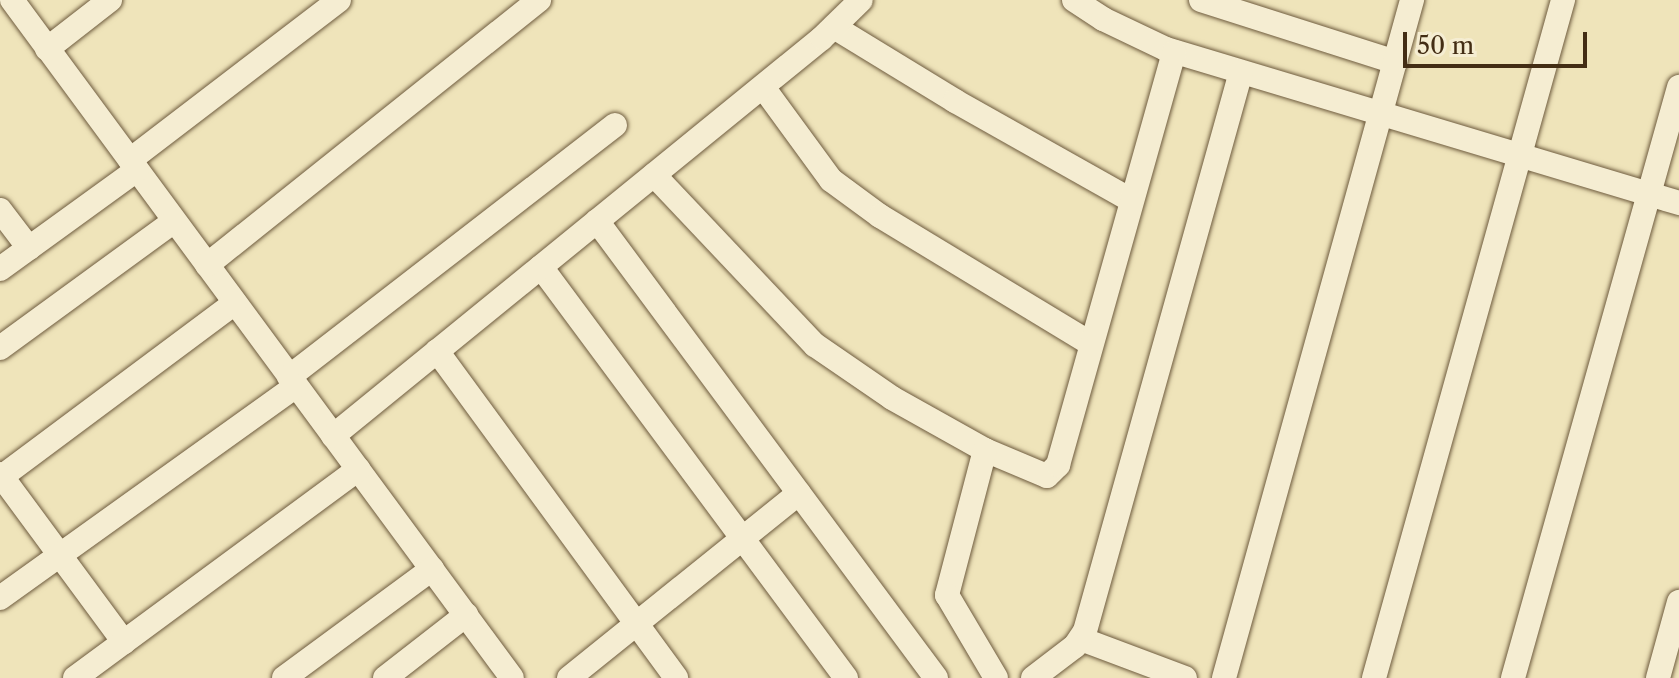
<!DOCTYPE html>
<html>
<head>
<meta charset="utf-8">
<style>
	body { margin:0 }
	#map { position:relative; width:1679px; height:678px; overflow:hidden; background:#efe4ba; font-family:"Libre Caslon Text",serif }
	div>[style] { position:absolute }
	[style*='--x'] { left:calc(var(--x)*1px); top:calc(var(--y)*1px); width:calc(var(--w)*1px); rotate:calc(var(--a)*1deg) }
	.roads { filter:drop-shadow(0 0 2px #6e5b3e) drop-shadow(0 0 2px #6e5b3e) }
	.minor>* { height:24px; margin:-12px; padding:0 12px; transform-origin:12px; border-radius:12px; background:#f5edd2 }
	span { translate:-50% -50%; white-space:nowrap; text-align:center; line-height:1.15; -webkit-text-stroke:7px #f5edd2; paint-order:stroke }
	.scale { position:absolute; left:1403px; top:32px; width:184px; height:36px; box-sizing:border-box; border:4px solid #432d14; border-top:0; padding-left:10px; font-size:24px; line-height:28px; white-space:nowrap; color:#432d14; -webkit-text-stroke:6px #f5edd2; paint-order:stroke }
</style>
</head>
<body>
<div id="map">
	<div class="roads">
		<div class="minor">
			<i style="--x:12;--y:0;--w:842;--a:53.59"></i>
			<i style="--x:1074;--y:0;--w:35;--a:33"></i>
			<i style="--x:1103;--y:19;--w:70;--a:25.5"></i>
			<i style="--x:1166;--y:49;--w:536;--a:16.71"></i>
			<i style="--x:1201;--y:0;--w:204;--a:17.7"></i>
			<i style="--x:834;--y:27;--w:142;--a:31.4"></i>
			<i style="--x:955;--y:101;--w:202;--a:29.4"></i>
			<i style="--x:47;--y:49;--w:80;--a:-37.9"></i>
			<i style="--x:763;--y:87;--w:115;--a:53.8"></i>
			<i style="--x:831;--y:180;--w:61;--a:36.3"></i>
			<i style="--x:880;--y:216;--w:245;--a:31.2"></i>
			<i style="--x:130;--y:160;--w:263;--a:-37.4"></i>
			<i style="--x:654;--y:175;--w:234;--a:46.6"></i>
			<i style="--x:815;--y:345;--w:93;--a:34.5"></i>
			<i style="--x:892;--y:398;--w:107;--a:29.2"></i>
			<i style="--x:985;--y:450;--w:67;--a:22.8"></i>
			<i style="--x:1047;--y:476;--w:16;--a:-45"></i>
			<i style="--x:1058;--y:465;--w:429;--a:-74.3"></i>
			<i style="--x:0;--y:210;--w:48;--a:52.7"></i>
			<i style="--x:597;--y:221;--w:569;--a:53.43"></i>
			<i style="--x:207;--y:265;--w:425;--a:-38.6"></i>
			<i style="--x:541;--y:267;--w:512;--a:53.42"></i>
			<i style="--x:0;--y:269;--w:169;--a:-35.9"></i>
			<i style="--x:0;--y:348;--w:215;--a:-36.1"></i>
			<i style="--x:437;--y:351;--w:405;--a:53.8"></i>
			<i style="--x:289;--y:377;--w:412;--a:-37.7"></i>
			<i style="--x:333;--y:436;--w:630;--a:-39.14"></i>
			<i style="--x:822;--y:38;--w:54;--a:-44.3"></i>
			<i style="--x:985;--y:450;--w:150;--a:104.7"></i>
			<i style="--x:947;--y:595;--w:96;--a:59.4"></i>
			<i style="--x:0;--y:474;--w:209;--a:53.6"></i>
			<i style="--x:0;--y:478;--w:293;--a:-36.7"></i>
			<i style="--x:0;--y:598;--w:364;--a:-35.6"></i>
			<i style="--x:1081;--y:639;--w:111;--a:20.6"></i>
			<i style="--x:75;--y:678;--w:352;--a:-36.4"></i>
			<i style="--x:284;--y:678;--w:184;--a:-36.4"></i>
			<i style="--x:385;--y:678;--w:103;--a:-37.9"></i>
			<i style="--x:569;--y:678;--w:295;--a:-38.8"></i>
			<i style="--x:1033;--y:678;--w:53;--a:-37.3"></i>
			<i style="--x:1075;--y:646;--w:18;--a:-56"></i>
			<i style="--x:1085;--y:631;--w:580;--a:-74.41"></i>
			<i style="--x:1224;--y:678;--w:704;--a:-74.5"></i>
			<i style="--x:1374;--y:678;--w:704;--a:-74.42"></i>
			<i style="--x:1513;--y:678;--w:614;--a:-74.31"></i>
			<i style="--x:1658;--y:678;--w:79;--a:-74.6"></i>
		</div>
	</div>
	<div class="scale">50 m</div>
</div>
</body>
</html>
